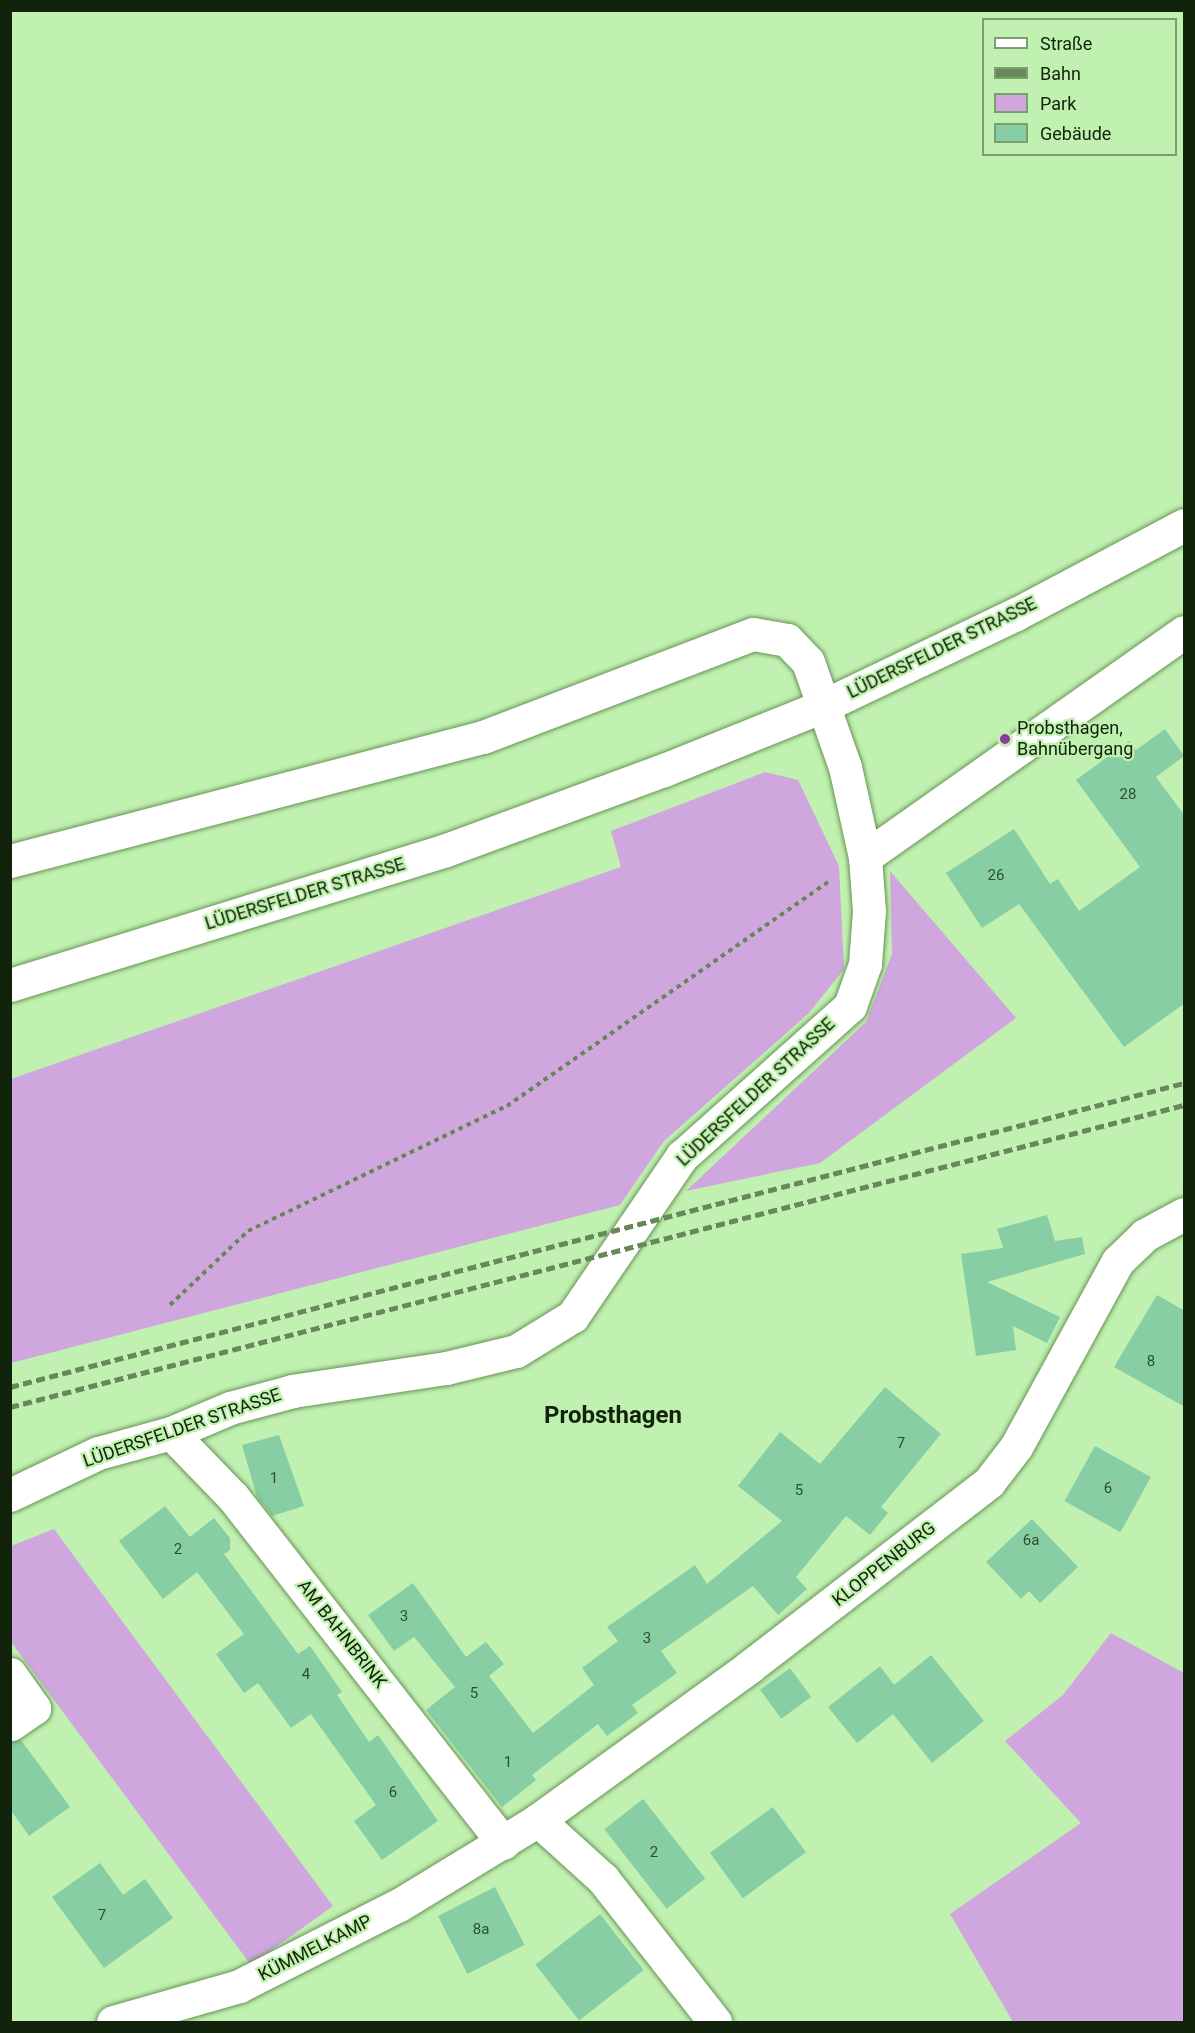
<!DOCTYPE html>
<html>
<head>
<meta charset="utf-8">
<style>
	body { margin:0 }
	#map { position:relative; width:1195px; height:2033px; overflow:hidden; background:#c1f1b0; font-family:Roboto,sans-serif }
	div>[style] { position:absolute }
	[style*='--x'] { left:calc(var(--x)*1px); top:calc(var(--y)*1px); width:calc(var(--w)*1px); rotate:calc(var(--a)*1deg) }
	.green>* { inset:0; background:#cfa6dd }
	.building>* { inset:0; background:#87cea4; transform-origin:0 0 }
	.path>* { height:4px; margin-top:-2px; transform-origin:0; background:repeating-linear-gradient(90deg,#66865a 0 4.5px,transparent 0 9px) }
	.roads { filter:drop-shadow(0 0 2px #679356) drop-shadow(0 0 2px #679356) }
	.minor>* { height:33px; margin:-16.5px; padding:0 16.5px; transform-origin:16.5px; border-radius:16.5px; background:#fff }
	.major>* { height:33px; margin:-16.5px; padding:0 16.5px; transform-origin:16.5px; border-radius:16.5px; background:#fff }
	.rail>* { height:4.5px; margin-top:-2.25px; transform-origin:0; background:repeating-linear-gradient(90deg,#68885c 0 9px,transparent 0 13.5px) }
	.dots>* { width:16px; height:16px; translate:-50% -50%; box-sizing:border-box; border:3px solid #c1f1b0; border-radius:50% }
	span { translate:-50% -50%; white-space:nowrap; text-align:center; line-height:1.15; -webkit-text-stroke:4.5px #c1f1b0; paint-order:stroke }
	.number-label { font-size:15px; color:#2e4e30 }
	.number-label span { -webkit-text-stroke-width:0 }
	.street-label { font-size:18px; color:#11230a }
	.poi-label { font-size:18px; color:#11230a }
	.left { translate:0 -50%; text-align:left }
	.district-label { font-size:24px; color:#11230a; font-weight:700 }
	.frame { position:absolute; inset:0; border:12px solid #11230a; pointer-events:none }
	.legend { position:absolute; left:982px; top:18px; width:195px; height:138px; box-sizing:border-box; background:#c1f1b0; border:2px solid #7b9f6e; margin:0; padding:8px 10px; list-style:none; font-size:18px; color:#11230a }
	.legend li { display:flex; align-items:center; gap:12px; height:30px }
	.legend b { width:30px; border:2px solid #7b9f6e }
</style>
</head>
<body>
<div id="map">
	<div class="green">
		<i style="clip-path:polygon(765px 772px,798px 780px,839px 866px,844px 969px,809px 1013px,664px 1141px,620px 1205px,11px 1363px,11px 1079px,621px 867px,611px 831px)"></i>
		<i style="clip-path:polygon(890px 871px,1016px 1018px,820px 1163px,686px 1191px,866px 1022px,892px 954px)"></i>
		<i style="clip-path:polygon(54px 1529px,333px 1906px,251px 1965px,11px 1642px,11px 1546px)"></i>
		<i style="clip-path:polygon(1111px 1633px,1184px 1673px,1184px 2022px,1013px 2022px,950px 1914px,1081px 1823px,1005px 1741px,1063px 1695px)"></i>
	</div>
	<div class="building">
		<i style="clip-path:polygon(1165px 729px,1184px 756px,1156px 777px,1185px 816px,1185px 1003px,1124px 1047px,1019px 904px,982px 928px,946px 873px,1014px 829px,1050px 884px,1058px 879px,1079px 911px,1140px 867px,1076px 780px,1129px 741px,1136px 750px)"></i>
		<i style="clip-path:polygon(1047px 1215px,1055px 1241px,1082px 1237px,1085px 1254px,987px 1282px,1060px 1317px,1047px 1343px,1013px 1326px,1016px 1350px,976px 1356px,961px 1254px,1003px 1248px,997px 1229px)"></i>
		<i style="clip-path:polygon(1157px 1295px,1185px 1311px,1185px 1407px,1114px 1367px)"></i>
		<i style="clip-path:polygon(885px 1387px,941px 1434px,881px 1507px,888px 1513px,870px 1535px,846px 1516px,796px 1577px,807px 1589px,778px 1615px,753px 1586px,661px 1651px,677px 1673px,632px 1705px,638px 1713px,607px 1736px,598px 1724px,532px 1775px,536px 1780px,502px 1807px,426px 1710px,455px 1687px,414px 1637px,394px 1651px,368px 1615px,413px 1583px,466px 1657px,486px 1642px,504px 1664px,489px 1676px,533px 1733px,594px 1685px,582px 1668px,618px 1641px,607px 1627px,695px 1565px,707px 1584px,782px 1521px,738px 1486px,780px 1432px,820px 1464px)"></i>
		<i style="clip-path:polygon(279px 1435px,304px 1506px,272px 1516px,257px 1497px,242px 1445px)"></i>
		<i style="left:1095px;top:1446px;width:64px;height:63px;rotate:29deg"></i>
		<i style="clip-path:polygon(165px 1506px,190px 1537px,214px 1518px,230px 1538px,230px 1550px,224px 1554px,298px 1654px,310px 1646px,342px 1692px,337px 1695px,369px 1742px,378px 1735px,438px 1821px,382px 1860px,354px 1821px,376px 1805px,311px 1714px,291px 1728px,258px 1683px,244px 1693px,216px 1654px,244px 1634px,197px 1572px,163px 1599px,119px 1541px)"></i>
		<i style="clip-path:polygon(1032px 1519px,1078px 1567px,1040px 1603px,1029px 1591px,1021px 1599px,986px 1562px)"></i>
		<i style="clip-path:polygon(931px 1655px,984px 1721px,932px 1763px,893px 1714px,857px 1743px,828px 1707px,880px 1666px,894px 1685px)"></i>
		<i style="left:790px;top:1668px;width:36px;height:37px;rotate:54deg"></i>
		<i style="clip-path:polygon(21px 1740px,70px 1807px,29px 1836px,10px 1809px,10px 1742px)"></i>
		<i style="left:643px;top:1799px;width:101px;height:49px;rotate:52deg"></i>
		<i style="left:773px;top:1807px;width:56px;height:78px;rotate:54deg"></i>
		<i style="clip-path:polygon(100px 1863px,123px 1895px,145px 1879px,173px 1918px,104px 1968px,52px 1897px)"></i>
		<i style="left:495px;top:1887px;width:65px;height:64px;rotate:63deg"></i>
		<i style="left:600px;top:1914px;width:71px;height:82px;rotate:52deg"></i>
	</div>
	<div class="path">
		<i style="--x:170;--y:1305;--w:108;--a:-43.5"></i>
		<i style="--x:248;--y:1231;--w:288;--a:-25.8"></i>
		<i style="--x:507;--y:1106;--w:396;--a:-34.9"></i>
	</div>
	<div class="roads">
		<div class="minor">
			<i style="--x:865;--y:857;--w:390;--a:-35.2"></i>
			<i style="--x:10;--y:861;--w:489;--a:-14.7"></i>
			<i style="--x:483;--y:737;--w:289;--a:-20.9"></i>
			<i style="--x:753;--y:634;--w:35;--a:10"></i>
			<i style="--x:787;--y:640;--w:30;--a:46"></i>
			<i style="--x:808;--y:662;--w:111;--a:70.6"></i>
			<i style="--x:845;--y:767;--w:92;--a:77.5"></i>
			<i style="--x:865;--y:857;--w:54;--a:85.8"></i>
			<i style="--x:869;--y:911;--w:53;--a:94.3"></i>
			<i style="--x:865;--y:964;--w:45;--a:109.7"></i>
			<i style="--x:850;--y:1006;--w:225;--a:138.2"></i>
			<i style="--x:682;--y:1156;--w:194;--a:124.3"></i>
			<i style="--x:573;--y:1316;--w:67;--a:148.4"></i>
			<i style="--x:516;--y:1351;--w:72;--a:166.3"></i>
			<i style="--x:446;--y:1368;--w:155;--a:171.5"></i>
			<i style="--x:293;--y:1391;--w:65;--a:164.9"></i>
			<i style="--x:230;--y:1408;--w:64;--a:157"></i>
			<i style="--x:171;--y:1433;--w:76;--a:164.7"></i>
			<i style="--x:98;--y:1453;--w:98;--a:154.5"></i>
			<i style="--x:171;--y:1433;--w:89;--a:45.9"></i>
			<i style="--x:233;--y:1497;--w:439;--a:52"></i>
			<i style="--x:10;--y:1674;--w:42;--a:54.8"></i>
			<i style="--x:34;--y:1708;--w:28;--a:145"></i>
			<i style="--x:538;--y:1820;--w:88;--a:42.2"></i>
			<i style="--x:603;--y:1879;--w:182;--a:51.9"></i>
			<i style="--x:113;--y:2022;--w:131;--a:-15.9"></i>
			<i style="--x:239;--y:1986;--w:179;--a:-26.9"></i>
			<i style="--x:399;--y:1905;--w:163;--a:-31.4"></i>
			<i style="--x:538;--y:1820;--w:261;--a:-35.9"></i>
			<i style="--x:749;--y:1667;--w:303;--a:-37.6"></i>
			<i style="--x:989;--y:1482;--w:44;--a:-52.4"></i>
			<i style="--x:1016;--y:1447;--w:212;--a:-61.3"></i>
			<i style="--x:1118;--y:1261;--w:37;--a:-44"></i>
			<i style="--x:1145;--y:1235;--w:44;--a:-28.3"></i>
		</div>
		<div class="major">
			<i style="--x:10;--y:985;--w:456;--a:-17.2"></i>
			<i style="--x:446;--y:850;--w:232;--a:-20.2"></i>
			<i style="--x:664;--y:770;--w:171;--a:-21.9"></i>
			<i style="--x:823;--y:706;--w:214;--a:-25.5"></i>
			<i style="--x:1016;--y:614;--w:190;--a:-27.9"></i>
		</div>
	</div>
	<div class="rail">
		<i style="--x:10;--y:1387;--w:1213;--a:-14.52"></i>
		<i style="--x:10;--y:1407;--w:1212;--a:-14.43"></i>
	</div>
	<div class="dots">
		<i style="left:1005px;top:739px;background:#8c38a5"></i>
	</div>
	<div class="number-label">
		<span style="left:1128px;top:795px">28</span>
		<span style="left:996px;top:876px">26</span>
		<span style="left:1151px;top:1362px">8</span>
		<span style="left:901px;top:1444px">7</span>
		<span style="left:274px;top:1479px">1</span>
		<span style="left:1108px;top:1489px">6</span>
		<span style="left:799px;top:1491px">5</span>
		<span style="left:1031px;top:1541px">6a</span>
		<span style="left:178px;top:1550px">2</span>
		<span style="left:404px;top:1617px">3</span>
		<span style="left:647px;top:1639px">3</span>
		<span style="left:306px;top:1675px">4</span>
		<span style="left:474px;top:1694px">5</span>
		<span style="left:508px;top:1763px">1</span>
		<span style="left:393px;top:1793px">6</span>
		<span style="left:654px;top:1853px">2</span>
		<span style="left:102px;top:1916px">7</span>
		<span style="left:481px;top:1930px">8a</span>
	</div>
	<div class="street-label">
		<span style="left:942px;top:648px;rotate:-26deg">LÜDERSFELDER STRASSE</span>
		<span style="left:305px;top:894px;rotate:-17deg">LÜDERSFELDER STRASSE</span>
		<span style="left:756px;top:1092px;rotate:-43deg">LÜDERSFELDER STRASSE</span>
		<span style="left:182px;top:1428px;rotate:-19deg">LÜDERSFELDER STRASSE</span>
		<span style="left:884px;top:1564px;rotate:-38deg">KLOPPENBURG</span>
		<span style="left:342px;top:1634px;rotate:52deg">AM BAHNBRINK</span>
		<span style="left:315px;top:1948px;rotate:-27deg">KÜMMELKAMP</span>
	</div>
	<div class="poi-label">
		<span class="left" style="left:1017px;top:739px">Probsthagen,<br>Bahnübergang</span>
	</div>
	<div class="district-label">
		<span style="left:613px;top:1416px">Probsthagen</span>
	</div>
	<div class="frame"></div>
	<ul class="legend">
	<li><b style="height:8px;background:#fff"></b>Straße</li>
	<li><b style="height:8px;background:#68885c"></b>Bahn</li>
	<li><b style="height:16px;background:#cfa6dd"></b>Park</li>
	<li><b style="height:16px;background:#87cea4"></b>Gebäude</li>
	</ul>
</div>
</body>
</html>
